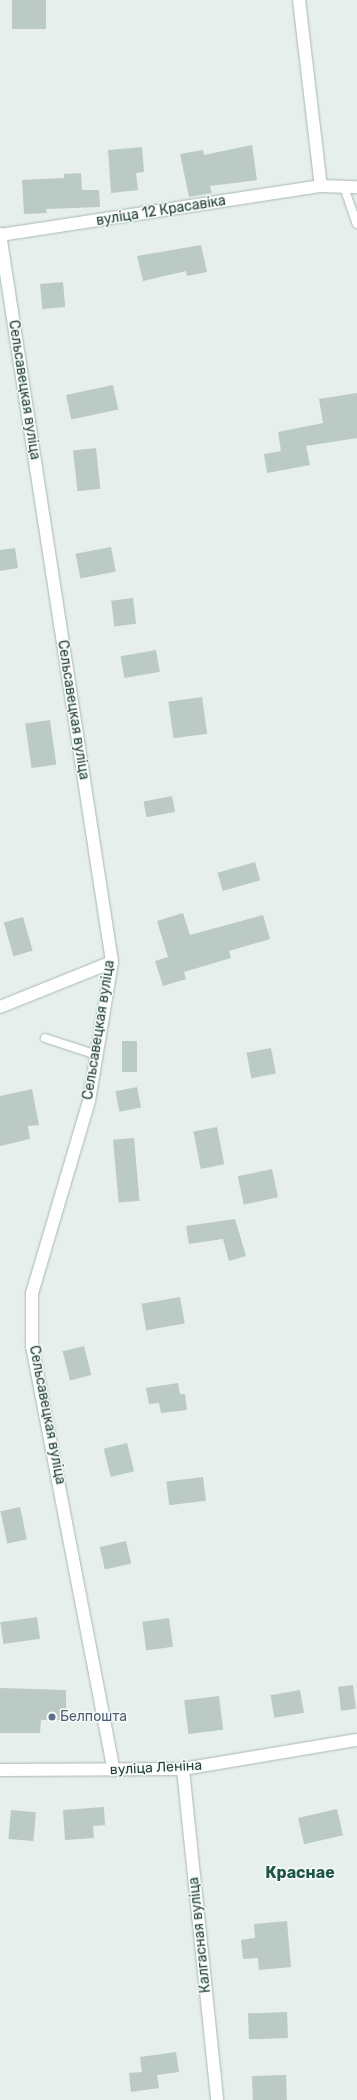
<!DOCTYPE html>
<html>
<head>
<meta charset="utf-8">
<style>
	body { margin:0 }
	#map { position:relative; width:357px; height:2100px; overflow:hidden; background:#e6efeb; font-family:Rubik,sans-serif }
	div>[style] { position:absolute }
	[style*='--x'] { left:calc(var(--x)*1px); top:calc(var(--y)*1px); width:calc(var(--w)*1px); rotate:calc(var(--a)*1deg) }
	.building>* { inset:0; background:#bbcac4; transform-origin:0 0 }
	.roads { filter:drop-shadow(0 0 1px #a8b8b2) drop-shadow(0 0 1px #a8b8b2) }
	.service>* { height:8px; margin:-4px; padding:0 4px; transform-origin:4px; border-radius:4px; background:#fff }
	.minor>* { height:12px; margin:-6px; padding:0 6px; transform-origin:6px; border-radius:6px; background:#fff }
	.dots>* { width:11px; height:11px; translate:-50% -50%; box-sizing:border-box; border:2px solid #f7fbf9; border-radius:50% }
	span { translate:-50% -50%; white-space:nowrap; text-align:center; line-height:1.15; -webkit-text-stroke:3px #f7fbf9; paint-order:stroke }
	.street-label { font-size:14px; color:#24423a }
	.service-label { font-size:14px; color:#4e5e75 }
	.left { translate:0 -50%; text-align:left }
	.quarter-label { font-size:16px; color:#1f5548; font-weight:700 }
</style>
</head>
<body>
<div id="map">
	<div class="building">
		<i style="left:12px;top:0;width:34px;height:29px"></i>
		<i style="clip-path:polygon(252px 145px,257px 180px,210px 186px,212px 193px,189px 197px,180px 154px,203px 150px,204px 155px)"></i>
		<i style="clip-path:polygon(142px 147px,144px 172px,136px 173px,138px 190px,111px 193px,108px 150px)"></i>
		<i style="clip-path:polygon(81px 173px,82px 190px,99px 190px,100px 207px,46px 209px,47px 213px,24px 214px,22px 180px,64px 178px,64px 174px)"></i>
		<i style="clip-path:polygon(201px 245px,207px 272px,187px 276px,186px 271px,143px 281px,137px 256px)"></i>
		<i style="left:63px;top:282px;width:25px;height:23px;rotate:85deg"></i>
		<i style="left:113px;top:385px;width:25px;height:48px;rotate:78deg"></i>
		<i style="clip-path:polygon(357px 393px,357px 438px,306px 446px,310px 465px,267px 473px,264px 454px,281px 451px,278px 432px,323px 423px,319px 399px)"></i>
		<i style="left:96px;top:448px;width:41px;height:23px;rotate:84deg"></i>
		<i style="left:111px;top:547px;width:25px;height:36px;rotate:79deg"></i>
		<i style="clip-path:polygon(15px 548px,18px 568px,0 571px,0 550px)"></i>
		<i style="left:133px;top:598px;width:26px;height:22px;rotate:83deg"></i>
		<i style="left:156px;top:650px;width:22px;height:36px;rotate:80deg"></i>
		<i style="left:202px;top:697px;width:37px;height:34px;rotate:82deg"></i>
		<i style="left:50px;top:720px;width:45px;height:25px;rotate:82deg"></i>
		<i style="left:172px;top:796px;width:16px;height:29px;rotate:79deg"></i>
		<i style="left:255px;top:862px;width:19px;height:39px;rotate:74deg"></i>
		<i style="clip-path:polygon(183px 913px,190px 935px,263px 915px,270px 939px,229px 951px,231px 958px,184px 972px,186px 979px,163px 986px,155px 961px,168px 957px,157px 921px)"></i>
		<i style="left:23px;top:917px;width:35px;height:20px;rotate:74deg"></i>
		<i style="left:122px;top:1041px;width:15px;height:31px"></i>
		<i style="left:271px;top:1048px;width:26px;height:25px;rotate:79deg"></i>
		<i style="left:137px;top:1087px;width:21px;height:22px;rotate:79deg"></i>
		<i style="clip-path:polygon(32px 1089px,39px 1125px,28px 1126px,30px 1139px,0 1146px,0 1096px)"></i>
		<i style="left:217px;top:1127px;width:38px;height:24px;rotate:79deg"></i>
		<i style="left:134px;top:1138px;width:63px;height:21px;rotate:85deg"></i>
		<i style="left:272px;top:1169px;width:29px;height:35px;rotate:78deg"></i>
		<i style="clip-path:polygon(235px 1219px,246px 1256px,229px 1261px,223px 1239px,189px 1244px,186px 1226px)"></i>
		<i style="left:180px;top:1297px;width:27px;height:39px;rotate:80deg"></i>
		<i style="left:84px;top:1346px;width:30px;height:22px;rotate:76deg"></i>
		<i style="clip-path:polygon(178px 1383px,180px 1394px,185px 1394px,187px 1410px,161px 1413px,159px 1403px,149px 1404px,146px 1388px)"></i>
		<i style="left:127px;top:1443px;width:29px;height:24px;rotate:76deg"></i>
		<i style="left:203px;top:1477px;width:24px;height:37px;rotate:83deg"></i>
		<i style="left:20px;top:1507px;width:33px;height:20px;rotate:78deg"></i>
		<i style="left:126px;top:1541px;width:23px;height:27px;rotate:77deg"></i>
		<i style="left:37px;top:1617px;width:22px;height:37px;rotate:82deg"></i>
		<i style="left:169px;top:1618px;width:29px;height:27px;rotate:82deg"></i>
		<i style="left:353px;top:1685px;width:24px;height:15px;rotate:83deg"></i>
		<i style="clip-path:polygon(0 1688px,66px 1690px,66px 1720px,41px 1720px,40px 1733px,0 1733px)"></i>
		<i style="left:300px;top:1690px;width:23px;height:30px;rotate:80deg"></i>
		<i style="left:219px;top:1696px;width:34px;height:35px;rotate:83deg"></i>
		<i style="clip-path:polygon(104px 1807px,105px 1825px,93px 1826px,94px 1838px,65px 1840px,63px 1810px)"></i>
		<i style="left:337px;top:1809px;width:27px;height:40px;rotate:77deg"></i>
		<i style="left:11px;top:1810px;width:25px;height:29px;rotate:5deg"></i>
		<i style="clip-path:polygon(287px 1921px,291px 1967px,259px 1970px,258px 1958px,243px 1959px,241px 1940px,255px 1938px,254px 1924px)"></i>
		<i style="left:287px;top:2012px;width:26px;height:39px;rotate:88deg"></i>
		<i style="clip-path:polygon(176px 2052px,179px 2072px,157px 2075px,159px 2088px,131px 2092px,129px 2073px,142px 2072px,140px 2057px)"></i>
		<i style="left:286px;top:2075px;width:25px;height:34px;rotate:88deg"></i>
	</div>
	<div class="roads">
		<div class="service">
			<i style="--x:344;--y:187;--w:39;--a:71"></i>
			<i style="--x:45;--y:1038;--w:55;--a:18.1"></i>
		</div>
		<div class="minor">
			<i style="--x:299;--y:0;--w:187;--a:83.3"></i>
			<i style="--x:0;--y:234;--w:737;--a:81.25"></i>
			<i style="--x:112;--y:962;--w:141;--a:99.4"></i>
			<i style="--x:89;--y:1101;--w:200;--a:106.5"></i>
			<i style="--x:32;--y:1293;--w:53;--a:90"></i>
			<i style="--x:32;--y:1346;--w:432;--a:79.1"></i>
			<i style="--x:0;--y:235;--w:325;--a:-8.7"></i>
			<i style="--x:321;--y:186;--w:36;--a:2"></i>
			<i style="--x:0;--y:1007;--w:121;--a:-21.9"></i>
			<i style="--x:183;--y:1769;--w:333;--a:84.1"></i>
			<i style="--x:0;--y:1770;--w:183;--a:-0.3"></i>
			<i style="--x:183;--y:1769;--w:176;--a:-9.5"></i>
		</div>
	</div>
	<div class="dots">
		<i style="left:52px;top:1717px;background:#5c6f8a"></i>
	</div>
	<div class="street-label">
		<span style="left:161px;top:211px;rotate:-9deg">вуліца 12 Красавіка</span>
		<span style="left:24px;top:390px;rotate:81deg">Сельсавецкая вуліца</span>
		<span style="left:73px;top:710px;rotate:81deg">Сельсавецкая вуліца</span>
		<span style="left:99px;top:1030px;rotate:-81deg">Сельсавецкая вуліца</span>
		<span style="left:47px;top:1415px;rotate:79deg">Сельсавецкая вуліца</span>
		<span style="left:156px;top:1768px;rotate:-3deg">вуліца Леніна</span>
		<span style="left:200px;top:1935px;rotate:-96deg">Калгасная вуліца</span>
	</div>
	<div class="service-label">
		<span class="left" style="left:60px;top:1717px">Белпошта</span>
	</div>
	<div class="quarter-label">
		<span style="left:300px;top:1873px">Краснае</span>
	</div>
</div>
</body>
</html>
